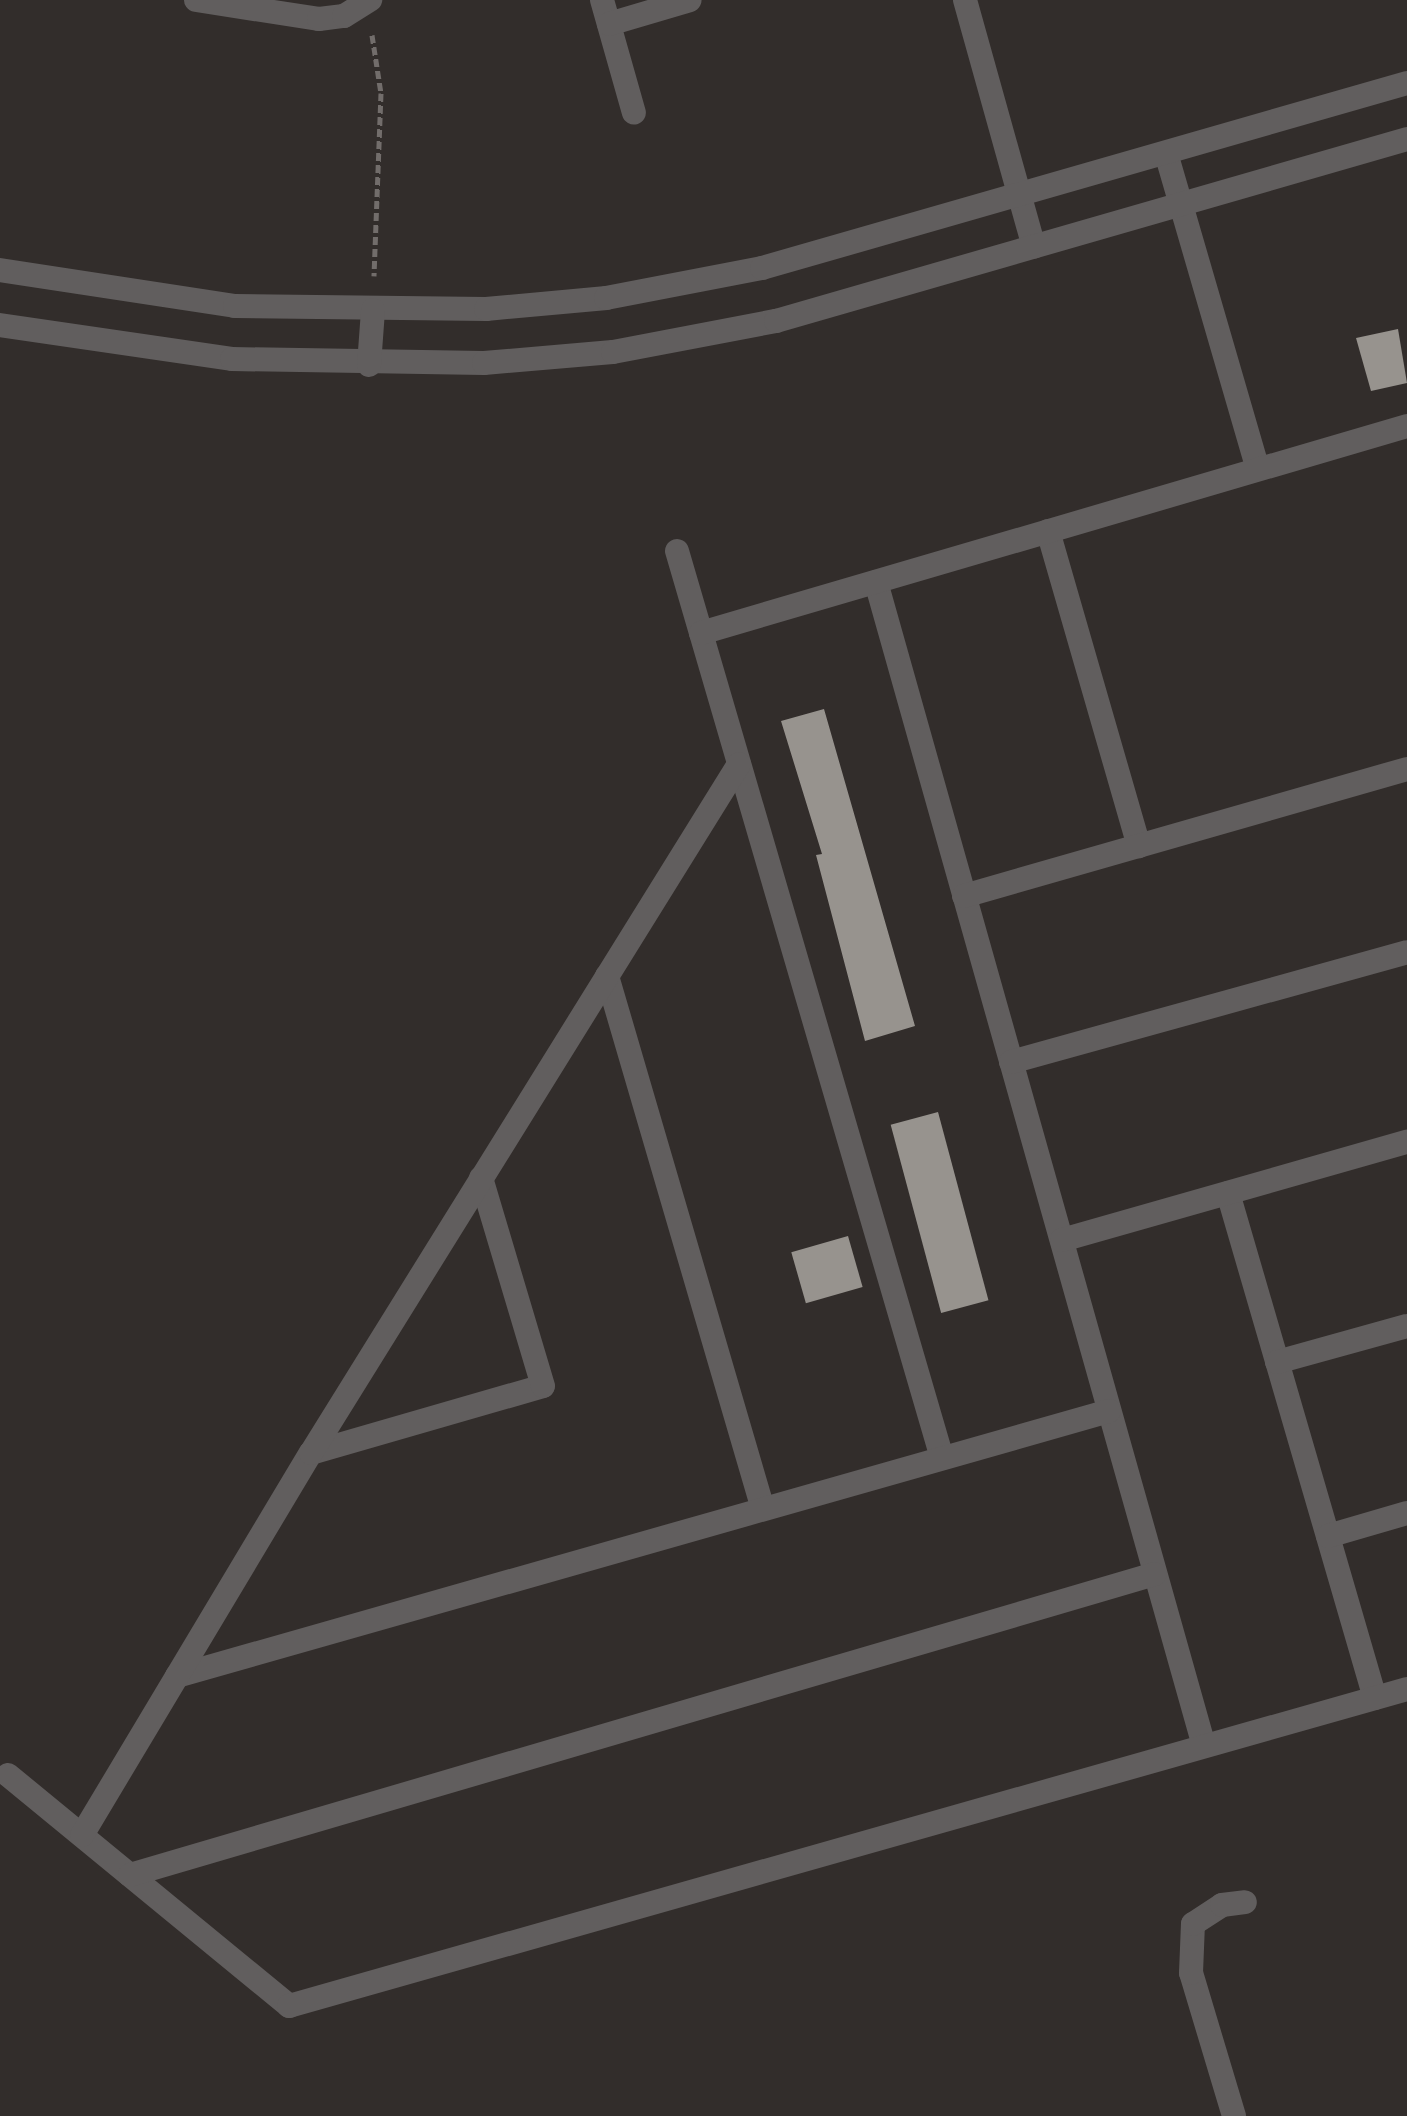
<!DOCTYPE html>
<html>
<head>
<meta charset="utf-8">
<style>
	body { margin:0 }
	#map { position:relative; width:1407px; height:2116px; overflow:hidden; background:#322d2b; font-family:"Fira Sans",sans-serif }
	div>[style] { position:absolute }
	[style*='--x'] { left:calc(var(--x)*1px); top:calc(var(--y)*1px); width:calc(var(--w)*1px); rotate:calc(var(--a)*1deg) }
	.building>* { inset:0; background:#97938e; transform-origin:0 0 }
	.path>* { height:5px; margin-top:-2.5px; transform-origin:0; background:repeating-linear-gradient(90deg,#726d6b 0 8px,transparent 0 12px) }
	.minor>* { height:24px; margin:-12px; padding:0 12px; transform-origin:12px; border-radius:12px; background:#615e5e }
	span { translate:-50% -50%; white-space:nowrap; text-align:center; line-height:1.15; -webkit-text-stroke:8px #322d2b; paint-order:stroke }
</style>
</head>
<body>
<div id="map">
	<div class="building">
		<i style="clip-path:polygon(1398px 329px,1407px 383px,1371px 391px,1356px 338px)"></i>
		<i style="clip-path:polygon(824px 709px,915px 1026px,865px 1041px,816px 855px,822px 854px,781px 721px)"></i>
		<i style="left:938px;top:1112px;width:195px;height:49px;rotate:75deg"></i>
		<i style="left:848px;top:1236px;width:53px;height:59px;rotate:74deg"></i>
	</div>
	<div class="path">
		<i style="--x:372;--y:35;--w:59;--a:81.2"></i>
		<i style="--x:381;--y:93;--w:183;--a:92.2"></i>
	</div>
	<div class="minor">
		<i style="--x:196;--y:0;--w:124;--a:8.8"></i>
		<i style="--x:319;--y:19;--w:25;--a:-7"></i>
		<i style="--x:344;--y:16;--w:31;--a:-32"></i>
		<i style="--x:602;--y:0;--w:117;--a:74.2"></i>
		<i style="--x:965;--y:0;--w:256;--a:74.4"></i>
		<i style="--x:609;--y:24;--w:84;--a:-16.5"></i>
		<i style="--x:1166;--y:153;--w:329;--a:73.8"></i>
		<i style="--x:0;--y:270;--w:238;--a:8.7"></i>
		<i style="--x:235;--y:306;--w:251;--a:0.7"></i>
		<i style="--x:486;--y:309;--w:121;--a:-5.2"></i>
		<i style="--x:606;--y:298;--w:159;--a:-10.9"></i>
		<i style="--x:762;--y:268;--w:671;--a:-16"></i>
		<i style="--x:0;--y:325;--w:234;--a:8.3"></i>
		<i style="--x:232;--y:359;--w:252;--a:0.9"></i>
		<i style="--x:484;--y:363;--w:129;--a:-4.9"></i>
		<i style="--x:613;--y:352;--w:166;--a:-10.8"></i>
		<i style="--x:776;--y:321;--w:657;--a:-16.09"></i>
		<i style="--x:369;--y:365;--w:55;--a:-85.8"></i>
		<i style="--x:1048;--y:531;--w:328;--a:73.9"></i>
		<i style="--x:677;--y:551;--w:945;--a:73.71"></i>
		<i style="--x:876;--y:582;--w:1209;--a:74.26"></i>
		<i style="--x:701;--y:633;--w:736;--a:-16.34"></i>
		<i style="--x:964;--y:896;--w:461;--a:-16"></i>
		<i style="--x:607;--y:976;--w:555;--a:73.69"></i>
		<i style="--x:1011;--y:1062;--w:411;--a:-15.5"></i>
		<i style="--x:1228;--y:1193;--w:526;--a:73.77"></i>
		<i style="--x:1062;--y:1240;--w:359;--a:-15.9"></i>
		<i style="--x:1277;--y:1362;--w:135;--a:-15.5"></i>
		<i style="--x:311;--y:1453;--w:241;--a:-16.1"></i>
		<i style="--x:543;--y:1386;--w:217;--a:-106.6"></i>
		<i style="--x:1328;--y:1536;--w:82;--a:-16.2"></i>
		<i style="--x:177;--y:1676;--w:969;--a:-15.87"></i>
		<i style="--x:8;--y:1775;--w:364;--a:39.4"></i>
		<i style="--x:289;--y:2006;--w:1162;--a:-15.83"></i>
		<i style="--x:82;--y:1835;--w:445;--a:-59.1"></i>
		<i style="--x:311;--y:1453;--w:811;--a:-58.15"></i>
		<i style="--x:130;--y:1875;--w:1068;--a:-16.37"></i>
		<i style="--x:1234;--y:2116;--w:149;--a:-106.7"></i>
		<i style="--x:1191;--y:1973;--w:49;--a:-87.7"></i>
		<i style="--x:1193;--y:1924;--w:35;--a:-33"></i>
		<i style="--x:1222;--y:1905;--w:23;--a:-7"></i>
	</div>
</div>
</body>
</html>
